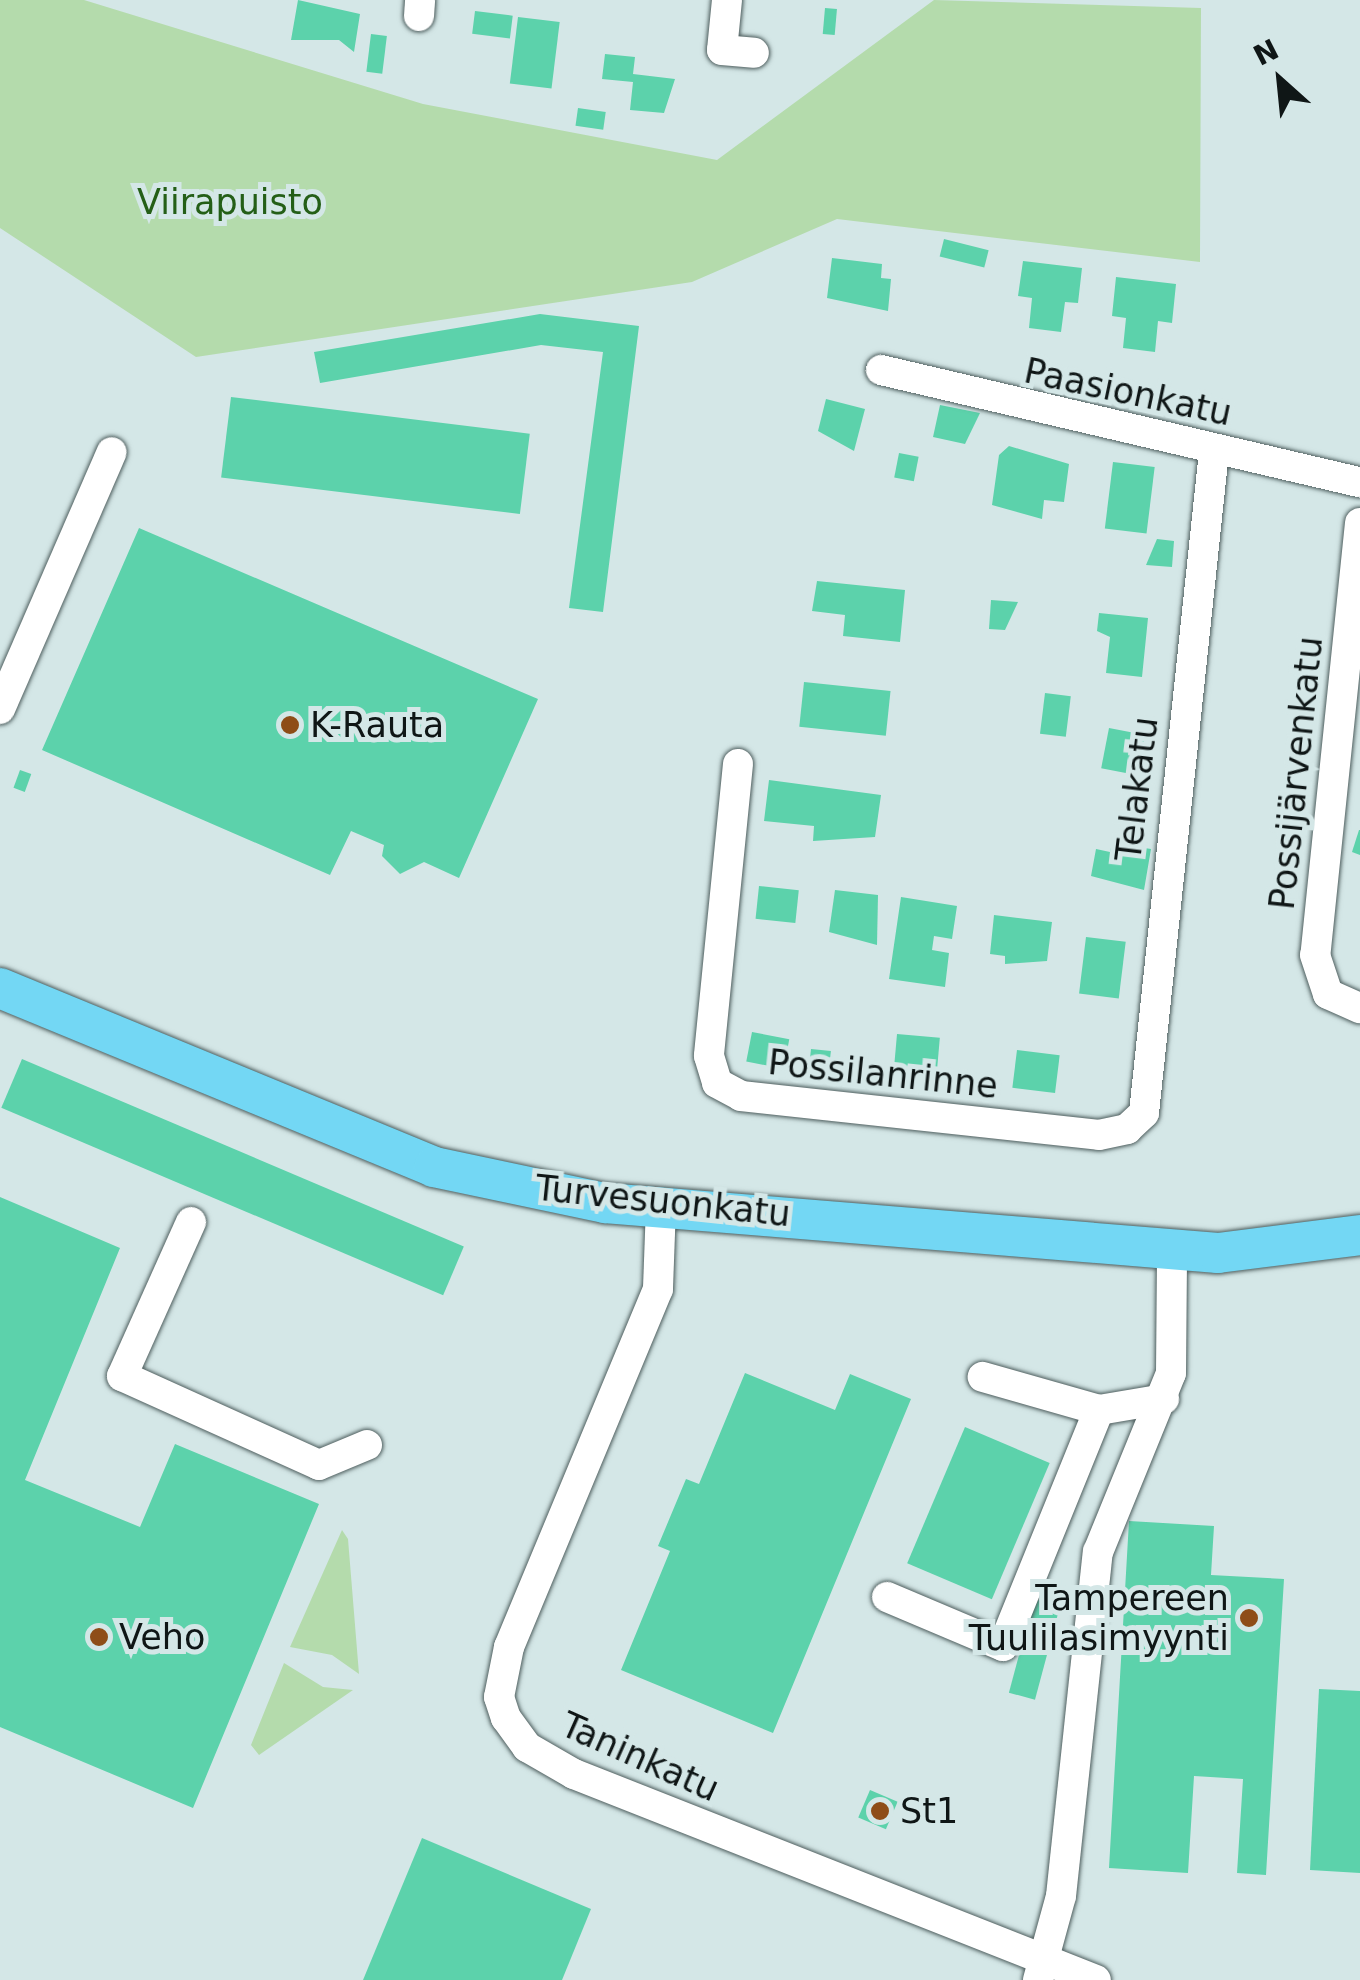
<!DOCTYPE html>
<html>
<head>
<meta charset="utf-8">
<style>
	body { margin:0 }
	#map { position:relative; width:1360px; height:1980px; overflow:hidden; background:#d4e7e7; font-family:"DejaVu Sans",sans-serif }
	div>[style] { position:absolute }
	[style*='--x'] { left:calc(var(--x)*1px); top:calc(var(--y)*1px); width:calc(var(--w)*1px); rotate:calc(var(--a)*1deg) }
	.green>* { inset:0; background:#b4dbac }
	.building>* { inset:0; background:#5cd2ab; transform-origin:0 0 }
	.roads { filter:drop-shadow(0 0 2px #4e5e5e) drop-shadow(0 0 2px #4e5e5e) }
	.minor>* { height:30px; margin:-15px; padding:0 15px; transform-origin:15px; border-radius:15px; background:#fff }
	.major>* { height:40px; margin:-20px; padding:0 20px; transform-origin:20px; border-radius:20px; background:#73d7f4 }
	.dots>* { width:28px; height:28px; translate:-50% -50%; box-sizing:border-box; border:5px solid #d4e7e7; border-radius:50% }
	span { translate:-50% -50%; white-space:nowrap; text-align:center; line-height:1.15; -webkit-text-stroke:10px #d4e7e7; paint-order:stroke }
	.park-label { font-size:35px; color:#245f17 }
	.street-label { font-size:35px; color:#0f1616 }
	.poi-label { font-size:35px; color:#0f1616 }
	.left { translate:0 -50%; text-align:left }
	.right { translate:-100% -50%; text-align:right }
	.north { position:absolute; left:1230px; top:30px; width:100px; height:100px; -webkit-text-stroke:8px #d4e7e7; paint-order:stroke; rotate:333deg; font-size:28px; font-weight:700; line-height:40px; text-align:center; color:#0f1616 }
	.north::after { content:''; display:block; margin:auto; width:35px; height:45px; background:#0f1616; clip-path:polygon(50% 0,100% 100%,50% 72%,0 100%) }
</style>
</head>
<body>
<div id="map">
	<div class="green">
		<i style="clip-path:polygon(0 0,84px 0,423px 104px,717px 160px,934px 0,1201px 8px,1200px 262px,837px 219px,692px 282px,196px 357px,0 228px)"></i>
		<i style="clip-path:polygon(342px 1530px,348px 1539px,359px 1674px,332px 1655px,290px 1647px)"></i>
		<i style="clip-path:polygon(284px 1663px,323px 1687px,353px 1690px,259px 1755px,251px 1745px)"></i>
	</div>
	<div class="building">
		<i style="clip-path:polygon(298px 0,360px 14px,354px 52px,339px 40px,291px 40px)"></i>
		<i style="left:825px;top:8px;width:12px;height:26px;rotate:5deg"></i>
		<i style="left:475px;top:11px;width:38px;height:23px;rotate:7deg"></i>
		<i style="left:518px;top:17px;width:42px;height:67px;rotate:7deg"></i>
		<i style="left:371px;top:34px;width:16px;height:38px;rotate:7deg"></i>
		<i style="clip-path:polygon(605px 54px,635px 57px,633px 74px,675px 79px,664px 113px,630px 110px,633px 82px,602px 79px)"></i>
		<i style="left:578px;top:108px;width:28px;height:18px;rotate:8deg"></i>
		<i style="left:944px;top:239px;width:46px;height:18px;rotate:14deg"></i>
		<i style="clip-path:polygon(832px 258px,882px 264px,881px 278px,891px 279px,888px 311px,827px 298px)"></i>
		<i style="clip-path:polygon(1023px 261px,1082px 268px,1078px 303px,1065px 302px,1061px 332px,1029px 328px,1032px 298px,1018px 296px)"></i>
		<i style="clip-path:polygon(1116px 277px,1176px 284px,1172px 323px,1158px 321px,1155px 352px,1123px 348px,1126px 318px,1112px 316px)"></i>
		<i style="clip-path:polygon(540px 314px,639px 326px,603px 612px,569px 608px,603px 352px,541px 345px,320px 383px,314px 352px)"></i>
		<i style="left:231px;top:397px;width:301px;height:81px;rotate:7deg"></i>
		<i style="clip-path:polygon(826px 399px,865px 409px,854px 451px,818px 431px)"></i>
		<i style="clip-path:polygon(940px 405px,980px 413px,965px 444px,933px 437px)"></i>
		<i style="clip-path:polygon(1009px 446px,1069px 464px,1064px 502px,1044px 500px,1042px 519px,992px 505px,999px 455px)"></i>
		<i style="left:899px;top:453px;width:20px;height:25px;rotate:11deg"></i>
		<i style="left:1113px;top:462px;width:42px;height:67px;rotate:7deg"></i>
		<i style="clip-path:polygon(139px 528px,538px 699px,459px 878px,424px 862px,400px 874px,382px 856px,384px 845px,351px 831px,330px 875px,42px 750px)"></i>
		<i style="clip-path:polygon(1157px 539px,1174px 541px,1172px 567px,1146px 565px)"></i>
		<i style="clip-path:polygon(817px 581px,905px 590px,900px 642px,843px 636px,845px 615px,812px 611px)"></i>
		<i style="clip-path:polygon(991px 600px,1018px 602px,1005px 630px,989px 629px)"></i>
		<i style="clip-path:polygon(1099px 613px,1148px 618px,1142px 677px,1106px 673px,1110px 637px,1097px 631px)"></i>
		<i style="left:804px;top:682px;width:87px;height:45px;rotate:6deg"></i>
		<i style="left:1045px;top:693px;width:26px;height:41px;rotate:7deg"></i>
		<i style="left:1109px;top:728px;width:37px;height:41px;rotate:11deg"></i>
		<i style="left:20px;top:770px;width:12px;height:19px;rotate:20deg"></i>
		<i style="clip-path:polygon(769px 780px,881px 795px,875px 837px,813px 841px,814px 826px,764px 821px)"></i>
		<i style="clip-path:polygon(1359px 830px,1360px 830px,1360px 855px,1352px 852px)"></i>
		<i style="clip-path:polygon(1112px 843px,1151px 849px,1144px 890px,1091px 876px,1096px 849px,1110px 852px)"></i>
		<i style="left:759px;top:886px;width:40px;height:33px;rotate:6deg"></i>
		<i style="clip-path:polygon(835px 890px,878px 895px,877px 945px,829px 932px)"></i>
		<i style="clip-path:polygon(901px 897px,957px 906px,952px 939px,934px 936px,932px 950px,949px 953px,945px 987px,889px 979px)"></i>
		<i style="clip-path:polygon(994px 915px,1052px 922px,1047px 961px,1005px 964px,1005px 956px,990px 954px)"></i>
		<i style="left:1086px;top:937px;width:40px;height:57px;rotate:7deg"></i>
		<i style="left:752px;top:1032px;width:38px;height:30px;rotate:11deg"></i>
		<i style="left:897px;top:1034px;width:43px;height:41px;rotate:5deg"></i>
		<i style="left:811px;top:1049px;width:20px;height:26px;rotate:6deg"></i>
		<i style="left:1017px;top:1050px;width:43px;height:38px;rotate:7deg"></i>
		<i style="left:22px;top:1059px;width:480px;height:53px;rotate:23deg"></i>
		<i style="clip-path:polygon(0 1197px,120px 1248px,25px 1480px,140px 1527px,175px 1444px,319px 1504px,193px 1808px,0 1727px)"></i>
		<i style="clip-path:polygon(745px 1373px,835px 1410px,850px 1374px,911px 1399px,773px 1733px,621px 1670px,670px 1551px,658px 1546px,686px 1479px,699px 1484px)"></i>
		<i style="left:965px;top:1427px;width:92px;height:148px;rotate:23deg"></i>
		<i style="clip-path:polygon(1129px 1521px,1214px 1526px,1211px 1575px,1284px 1579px,1266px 1875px,1237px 1873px,1243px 1779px,1194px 1776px,1188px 1873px,1109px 1868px)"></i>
		<i style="left:1034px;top:1599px;width:27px;height:97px;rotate:15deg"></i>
		<i style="clip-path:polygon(1319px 1689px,1360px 1691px,1360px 1873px,1310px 1870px)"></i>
		<i style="left:870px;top:1790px;width:30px;height:30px;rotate:23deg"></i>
		<i style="clip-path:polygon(422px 1838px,591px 1909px,562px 1980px,363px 1980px)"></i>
	</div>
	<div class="roads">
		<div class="minor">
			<i style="--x:727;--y:0;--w:50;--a:95.7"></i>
			<i style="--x:722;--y:50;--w:32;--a:5"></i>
			<i style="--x:419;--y:16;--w:16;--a:-86"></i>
			<i style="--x:881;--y:370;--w:492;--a:13.2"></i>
			<i style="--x:1360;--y:523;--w:434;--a:95.9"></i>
			<i style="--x:1315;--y:955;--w:41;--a:71.6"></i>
			<i style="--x:1328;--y:994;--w:35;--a:24"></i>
			<i style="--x:0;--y:709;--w:280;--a:-66.5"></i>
			<i style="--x:738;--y:764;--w:293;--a:95.7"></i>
			<i style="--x:709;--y:1056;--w:28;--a:73"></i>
			<i style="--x:717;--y:1083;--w:27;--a:28"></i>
			<i style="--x:741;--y:1096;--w:360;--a:6.2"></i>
			<i style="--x:1099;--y:1135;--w:29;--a:-12"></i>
			<i style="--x:1127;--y:1129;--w:23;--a:-43"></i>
			<i style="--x:1144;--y:1113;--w:666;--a:-83.96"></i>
			<i style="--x:661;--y:1206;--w:83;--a:92.1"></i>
			<i style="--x:658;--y:1289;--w:388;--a:112.6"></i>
			<i style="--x:509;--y:1647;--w:51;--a:101.3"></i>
			<i style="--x:499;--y:1697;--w:22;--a:72"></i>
			<i style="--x:506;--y:1718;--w:36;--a:54"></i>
			<i style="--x:527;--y:1747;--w:54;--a:29.9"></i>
			<i style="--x:574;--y:1774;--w:561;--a:21.54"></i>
			<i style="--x:191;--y:1222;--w:169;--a:114.1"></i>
			<i style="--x:122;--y:1376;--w:216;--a:24.3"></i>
			<i style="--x:319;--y:1465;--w:52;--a:-22.6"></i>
			<i style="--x:1099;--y:1410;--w:66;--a:-9.6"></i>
			<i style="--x:887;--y:1597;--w:126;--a:22.9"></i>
			<i style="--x:1003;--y:1646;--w:255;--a:-67.9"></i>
			<i style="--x:1099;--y:1410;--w:121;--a:-164.1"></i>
			<i style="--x:1038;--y:1980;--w:87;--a:-74.7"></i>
			<i style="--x:1061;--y:1896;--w:346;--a:-83.9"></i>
			<i style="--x:1098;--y:1552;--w:193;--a:-67.8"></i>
			<i style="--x:1171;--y:1373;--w:123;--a:-89.5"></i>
		</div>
		<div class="major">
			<i style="--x:0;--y:988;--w:469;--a:22.4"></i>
			<i style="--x:434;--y:1167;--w:175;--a:11.9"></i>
			<i style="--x:605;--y:1203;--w:615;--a:4.66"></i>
			<i style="--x:1218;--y:1253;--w:143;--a:-7.2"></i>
		</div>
	</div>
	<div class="dots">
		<i style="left:290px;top:725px;background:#8e4d18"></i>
		<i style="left:1249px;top:1618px;background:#8e4d18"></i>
		<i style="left:99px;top:1637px;background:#8e4d18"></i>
		<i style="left:880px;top:1811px;background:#8e4d18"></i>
	</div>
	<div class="park-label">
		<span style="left:230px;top:202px">Viirapuisto</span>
	</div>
	<div class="street-label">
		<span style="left:1128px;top:392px;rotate:12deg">Paasionkatu</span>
		<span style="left:1296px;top:773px;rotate:-84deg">Possijärvenkatu</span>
		<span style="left:1137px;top:789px;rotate:-83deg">Telakatu</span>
		<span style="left:883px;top:1074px;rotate:6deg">Possilanrinne</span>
		<span style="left:663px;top:1201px;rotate:6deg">Turvesuonkatu</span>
		<span style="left:640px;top:1757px;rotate:24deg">Taninkatu</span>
	</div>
	<div class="poi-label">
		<span class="left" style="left:310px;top:725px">K-Rauta</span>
		<span class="right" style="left:1229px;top:1618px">Tampereen<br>Tuulilasimyynti</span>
		<span class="left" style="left:119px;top:1637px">Veho</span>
		<span class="left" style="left:900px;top:1811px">St1</span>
	</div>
	<div class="north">N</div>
</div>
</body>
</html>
